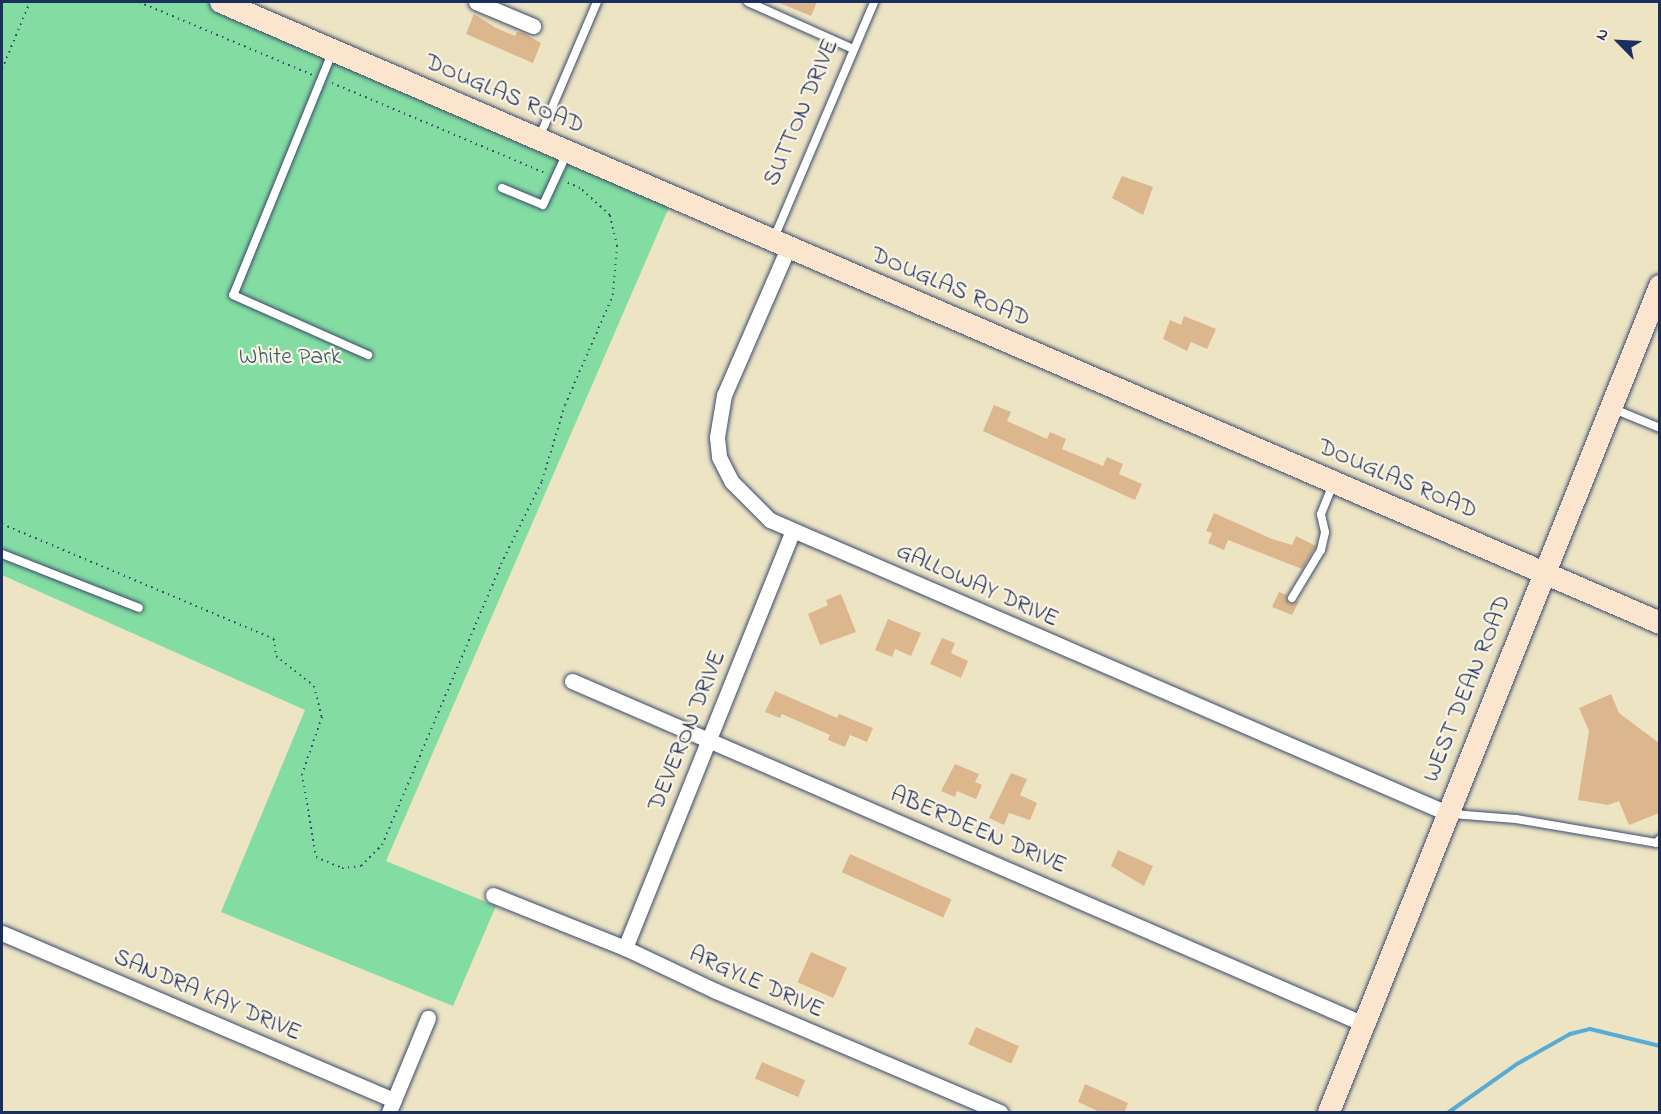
<!DOCTYPE html>
<html>
<head>
<meta charset="utf-8">
<style>
	body { margin:0 }
	#map { position:relative; width:1661px; height:1114px; overflow:hidden; background:#ede4c4; font-family:"Indie Flower",sans-serif }
	div>[style] { position:absolute }
	[style*='--x'] { left:calc(var(--x)*1px); top:calc(var(--y)*1px); width:calc(var(--w)*1px); rotate:calc(var(--a)*1deg) }
	.green>* { inset:0; background:#83dda2 }
	.stream>* { height:4px; margin:-2px; padding:0 2px; transform-origin:2px; border-radius:2px; background:#58acd4 }
	.building>* { inset:0; background:#dcb78e; transform-origin:0 0 }
	.path>* { height:2px; margin-top:-1px; transform-origin:0; background:repeating-linear-gradient(90deg,#3a4a6d 0 1.5px,transparent 0 6px) }
	.roads { filter:drop-shadow(0 0 2px #3a4a6d) drop-shadow(0 0 2px #3a4a6d) }
	.lane>* { height:8px; margin:-4px; padding:0 4px; transform-origin:4px; border-radius:4px; background:#fff }
	.street>* { height:15px; margin:-7.5px; padding:0 7.5px; transform-origin:7.5px; border-radius:7.5px; background:#fff }
	.secondary>* { height:22px; margin:-11px; padding:0 11px; transform-origin:11px; border-radius:11px; background:#fce5cf }
	span { translate:-50% -50%; white-space:nowrap; text-align:center; line-height:1.15; -webkit-text-stroke:4.5px #fcf5e5; paint-order:stroke }
	.street-label { font-size:24px; color:#1b2f5e }
	.park-label { font-size:24px; color:#355a6f }
	.frame { position:absolute; inset:0; border:3px solid #1b2f5e; pointer-events:none }
	.north { position:absolute; left:1589px; top:12px; width:60px; height:60px; -webkit-text-stroke:4px #fcf5e5; paint-order:stroke; rotate:294deg; font-size:16px; font-weight:700; line-height:24px; text-align:center; color:#1b2f5e }
	.north::after { content:''; display:block; margin:auto; width:21px; height:27px; background:#1b2f5e; clip-path:polygon(50% 0,100% 100%,50% 72%,0 100%) }
</style>
</head>
<body>
<div id="map">
	<div class="green">
		<i style="clip-path:polygon(2px 2px,207px 2px,670px 205px,386px 861px,496px 906px,453px 1006px,221px 912px,305px 710px,2px 575px)"></i>
	</div>
	<div class="stream">
		<i style="--x:1449;--y:1112;--w:83;--a:-35.2"></i>
		<i style="--x:1517;--y:1064;--w:61;--a:-29.5"></i>
		<i style="--x:1570;--y:1034;--w:21;--a:-14"></i>
		<i style="--x:1590;--y:1029;--w:72;--a:13.7"></i>
	</div>
	<div class="building">
		<i style="clip-path:polygon(777px 2px,817px 2px,811px 16px)"></i>
		<i style="clip-path:polygon(474px 14px,496px 28px,515px 36px,517px 32px,523px 33px,541px 43px,533px 63px,466px 34px)"></i>
		<i style="clip-path:polygon(1122px 176px,1153px 187px,1143px 215px,1112px 198px)"></i>
		<i style="clip-path:polygon(1184px 316px,1216px 329px,1207px 349px,1191px 342px,1187px 351px,1163px 339px,1170px 320px,1181px 325px)"></i>
		<i style="clip-path:polygon(994px 405px,1011px 412px,1007px 421px,1047px 439px,1050px 432px,1066px 439px,1062px 449px,1103px 466px,1107px 457px,1123px 464px,1119px 474px,1142px 484px,1135px 500px,983px 431px)"></i>
		<i style="clip-path:polygon(1214px 513px,1272px 539px,1292px 545px,1296px 536px,1316px 546px,1302px 569px,1228px 540px,1224px 550px,1208px 543px,1212px 533px,1206px 531px)"></i>
		<i style="clip-path:polygon(1279px 592px,1287px 595px,1289px 603px,1299px 601px,1292px 615px,1272px 607px)"></i>
		<i style="clip-path:polygon(841px 594px,856px 632px,820px 645px,808px 614px,828px 605px,826px 600px)"></i>
		<i style="clip-path:polygon(888px 619px,921px 633px,911px 656px,895px 649px,892px 657px,875px 650px)"></i>
		<i style="clip-path:polygon(942px 638px,955px 643px,951px 653px,968px 661px,961px 678px,930px 664px)"></i>
		<i style="clip-path:polygon(775px 691px,837px 718px,839px 714px,873px 728px,867px 742px,850px 735px,845px 747px,828px 740px,830px 735px,782px 714px,780px 718px,765px 712px)"></i>
		<i style="clip-path:polygon(1611px 694px,1619px 713px,1659px 743px,1659px 813px,1629px 825px,1619px 801px,1608px 805px,1578px 800px,1589px 731px,1579px 708px)"></i>
		<i style="clip-path:polygon(955px 764px,979px 774px,975px 782px,982px 785px,976px 799px,957px 791px,955px 797px,941px 791px)"></i>
		<i style="clip-path:polygon(1011px 773px,1027px 779px,1020px 795px,1037px 803px,1030px 820px,1009px 813px,1004px 825px,989px 818px)"></i>
		<i style="clip-path:polygon(1118px 850px,1153px 866px,1144px 886px,1111px 866px)"></i>
		<i style="left:850px;top:854px;width:111px;height:20px;rotate:24deg"></i>
		<i style="left:811px;top:952px;width:39px;height:33px;rotate:24deg"></i>
		<i style="left:976px;top:1027px;width:47px;height:19px;rotate:24deg"></i>
		<i style="left:762px;top:1062px;width:47px;height:18px;rotate:23deg"></i>
		<i style="clip-path:polygon(1085px 1084px,1128px 1103px,1124px 1113px,1102px 1113px,1078px 1102px)"></i>
	</div>
	<div class="path">
		<i style="--x:139;--y:2;--w:189;--a:22.8"></i>
		<i style="--x:2;--y:69;--w:73;--a:-67.3"></i>
		<i style="--x:332;--y:83;--w:231;--a:22.9"></i>
		<i style="--x:2;--y:524;--w:295;--a:22.9"></i>
		<i style="--x:274;--y:639;--w:17;--a:83"></i>
		<i style="--x:276;--y:656;--w:48;--a:38.3"></i>
		<i style="--x:314;--y:686;--w:32;--a:76"></i>
		<i style="--x:322;--y:717;--w:60;--a:109.3"></i>
		<i style="--x:302;--y:774;--w:84;--a:80.4"></i>
		<i style="--x:316;--y:857;--w:28;--a:23"></i>
		<i style="--x:342;--y:868;--w:19;--a:-6"></i>
		<i style="--x:361;--y:866;--w:30;--a:-45"></i>
		<i style="--x:382;--y:845;--w:305;--a:-67"></i>
		<i style="--x:501;--y:564;--w:93;--a:-63.7"></i>
		<i style="--x:542;--y:481;--w:79;--a:-73.2"></i>
		<i style="--x:565;--y:405;--w:120;--a:-66.4"></i>
		<i style="--x:613;--y:295;--w:49;--a:-85.3"></i>
		<i style="--x:617;--y:246;--w:32;--a:-103"></i>
		<i style="--x:610;--y:215;--w:40;--a:-138"></i>
		<i style="--x:580;--y:188;--w:17;--a:-156"></i>
	</div>
	<div class="roads">
		<div class="lane">
			<i style="--x:748;--y:2;--w:115;--a:24.1"></i>
			<i style="--x:332;--y:53;--w:261;--a:112.2"></i>
			<i style="--x:233;--y:295;--w:148;--a:24"></i>
			<i style="--x:539;--y:138;--w:148;--a:-66.9"></i>
			<i style="--x:502;--y:188;--w:44;--a:22.5"></i>
			<i style="--x:543;--y:205;--w:57;--a:-65.2"></i>
			<i style="--x:774;--y:238;--w:256;--a:-67"></i>
			<i style="--x:1614;--y:409;--w:50;--a:22.4"></i>
			<i style="--x:2;--y:554;--w:147;--a:21.5"></i>
			<i style="--x:1292;--y:598;--w:56;--a:-58.9"></i>
			<i style="--x:1321;--y:550;--w:18;--a:-77"></i>
			<i style="--x:1325;--y:532;--w:18;--a:-103"></i>
			<i style="--x:1321;--y:514;--w:31;--a:-68"></i>
			<i style="--x:1452;--y:814;--w:64;--a:4.5"></i>
			<i style="--x:1516;--y:819;--w:142;--a:9.7"></i>
			<i style="--x:1656;--y:843;--w:6;--a:-45"></i>
		</div>
		<div class="street">
			<i style="--x:476;--y:2;--w:62;--a:22.8"></i>
			<i style="--x:788;--y:248;--w:160;--a:113.5"></i>
			<i style="--x:724;--y:395;--w:43;--a:99.5"></i>
			<i style="--x:717;--y:437;--w:20;--a:84"></i>
			<i style="--x:719;--y:457;--w:28;--a:63"></i>
			<i style="--x:732;--y:482;--w:54;--a:45"></i>
			<i style="--x:770;--y:520;--w:738;--a:23.4"></i>
			<i style="--x:572;--y:681;--w:863;--a:23.42"></i>
			<i style="--x:493;--y:895;--w:142;--a:21.9"></i>
			<i style="--x:625;--y:948;--w:101;--a:25.3"></i>
			<i style="--x:716;--y:991;--w:309;--a:23.1"></i>
			<i style="--x:2;--y:933;--w:426;--a:23.1"></i>
			<i style="--x:625;--y:948;--w:450;--a:-68.1"></i>
			<i style="--x:389;--y:1112;--w:102;--a:-67.5"></i>
		</div>
		<div class="secondary">
			<i style="--x:221;--y:2;--w:1567;--a:23.34"></i>
			<i style="--x:1329;--y:1112;--w:890;--a:-68.16"></i>
		</div>
	</div>
	<div class="street-label">
		<span style="left:504px;top:95px;rotate:23deg">DOUGLAS ROAD</span>
		<span style="left:802px;top:113px;rotate:-67deg">SUTTON DRIVE</span>
		<span style="left:950px;top:288px;rotate:23deg">DOUGLAS ROAD</span>
		<span style="left:1397px;top:480px;rotate:23deg">DOUGLAS ROAD</span>
		<span style="left:977px;top:586px;rotate:24deg">GALLOWAY DRIVE</span>
		<span style="left:1468px;top:689px;rotate:-68deg">WEST DEAN ROAD</span>
		<span style="left:688px;top:731px;rotate:-68deg">DEVERON DRIVE</span>
		<span style="left:978px;top:831px;rotate:23deg">ABERDEEN DRIVE</span>
		<span style="left:756px;top:983px;rotate:24deg">ARGYLE DRIVE</span>
		<span style="left:207px;top:996px;rotate:23deg">SANDRA KAY DRIVE</span>
	</div>
	<div class="park-label">
		<span style="left:290px;top:358px">White Park</span>
	</div>
	<div class="frame"></div>
	<div class="north">N</div>
</div>
</body>
</html>
